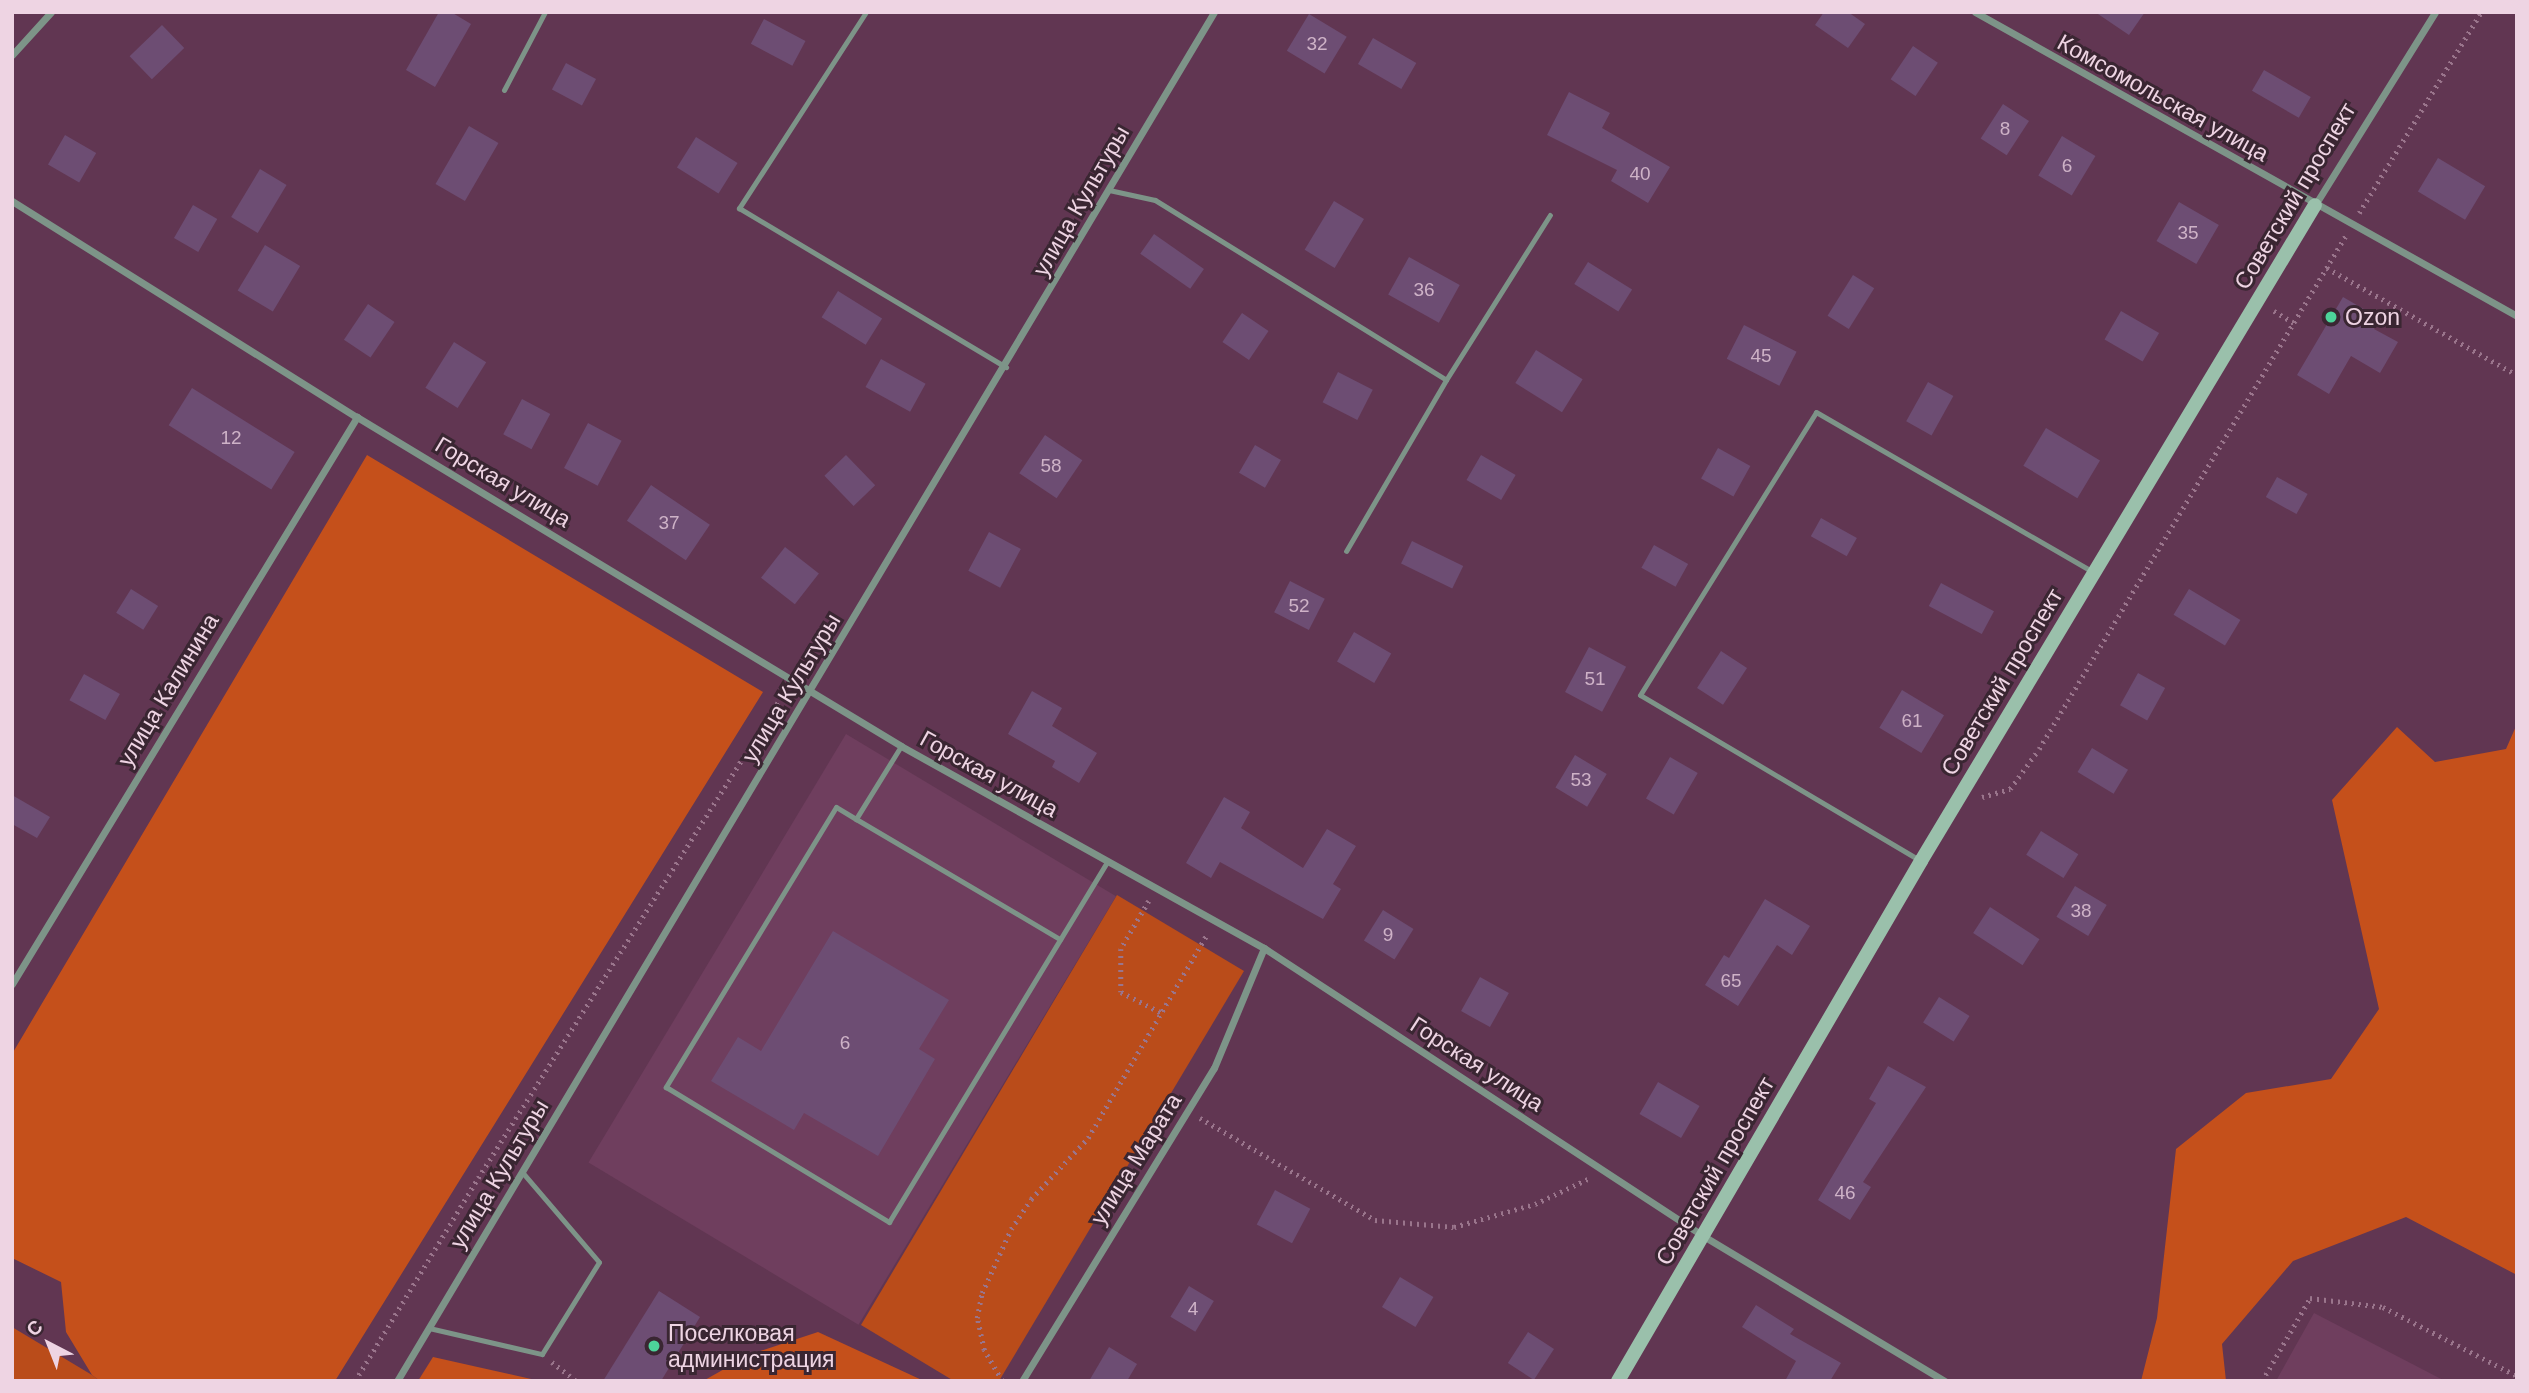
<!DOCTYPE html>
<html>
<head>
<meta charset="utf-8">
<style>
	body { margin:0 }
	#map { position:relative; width:2529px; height:1393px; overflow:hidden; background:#613652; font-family:Arial,sans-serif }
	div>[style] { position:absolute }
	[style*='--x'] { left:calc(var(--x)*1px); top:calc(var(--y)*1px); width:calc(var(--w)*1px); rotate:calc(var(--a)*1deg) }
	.built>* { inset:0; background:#6f3e5e; transform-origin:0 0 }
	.green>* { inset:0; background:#ba4c1a }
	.forest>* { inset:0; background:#c5501b }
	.building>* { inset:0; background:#6d4d73; transform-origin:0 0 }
	.path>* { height:4.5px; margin-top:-2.25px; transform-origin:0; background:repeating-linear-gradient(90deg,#9a758c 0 2px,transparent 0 7px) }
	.lane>* { height:5px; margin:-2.5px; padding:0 2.5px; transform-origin:2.5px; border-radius:2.5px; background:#7d9488 }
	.street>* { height:7px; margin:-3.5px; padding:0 3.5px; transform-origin:3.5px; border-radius:3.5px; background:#7d9488 }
	.secondary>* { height:14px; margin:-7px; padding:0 7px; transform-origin:7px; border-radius:7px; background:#9ac0ab }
	.dots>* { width:19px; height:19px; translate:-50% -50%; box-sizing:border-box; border:4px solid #3a2632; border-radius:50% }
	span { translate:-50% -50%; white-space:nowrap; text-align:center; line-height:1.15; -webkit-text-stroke:6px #3a2632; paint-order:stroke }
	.number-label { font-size:19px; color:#ceb2c7 }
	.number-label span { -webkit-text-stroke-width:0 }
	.street-label { font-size:23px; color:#eed4e3 }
	.poi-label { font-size:23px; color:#eed4e3 }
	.left { translate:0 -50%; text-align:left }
	.frame { position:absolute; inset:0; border:14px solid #eed4e3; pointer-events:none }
	.north { position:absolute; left:14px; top:1309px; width:70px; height:70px; -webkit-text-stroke:5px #3a2632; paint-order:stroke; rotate:318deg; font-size:19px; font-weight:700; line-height:28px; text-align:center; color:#eed4e3 }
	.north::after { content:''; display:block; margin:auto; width:24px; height:32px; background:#eed4e3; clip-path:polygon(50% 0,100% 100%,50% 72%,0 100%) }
</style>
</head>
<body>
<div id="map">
	<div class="built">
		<i style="left:846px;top:734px;width:315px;height:500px;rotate:31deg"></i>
		<i style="clip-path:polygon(2314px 1313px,2445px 1381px,2276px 1381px)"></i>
	</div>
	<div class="green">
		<i style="clip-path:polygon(1117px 895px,1244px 971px,999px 1381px,954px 1381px,861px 1325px)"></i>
		<i style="clip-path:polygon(12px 1327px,92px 1375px,100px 1381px,12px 1381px)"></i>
	</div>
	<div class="forest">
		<i style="clip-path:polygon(367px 455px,763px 692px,335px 1381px,100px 1381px,92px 1375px,66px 1332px,61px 1282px,12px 1258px,12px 1054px)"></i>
		<i style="clip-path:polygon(2517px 724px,2517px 1275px,2406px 1217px,2293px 1261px,2222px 1344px,2226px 1381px,2141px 1381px,2157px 1318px,2176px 1149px,2246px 1093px,2331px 1079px,2379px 1009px,2332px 800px,2397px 727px,2435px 762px,2506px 749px)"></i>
		<i style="clip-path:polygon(818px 1332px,924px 1381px,703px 1381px,751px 1354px)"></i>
		<i style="clip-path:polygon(433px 1357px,491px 1370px,540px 1381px,418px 1381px)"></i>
	</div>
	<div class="building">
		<i style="clip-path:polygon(439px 12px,451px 12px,471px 24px,435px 87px,406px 70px)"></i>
		<i style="clip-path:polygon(1824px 12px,1848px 12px,1865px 24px,1848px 48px,1815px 25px)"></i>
		<i style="clip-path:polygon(2095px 12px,2145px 12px,2129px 35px)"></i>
		<i style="left:1309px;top:14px;width:44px;height:43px;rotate:31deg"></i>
		<i style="left:764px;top:19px;width:47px;height:28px;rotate:28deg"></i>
		<i style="left:162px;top:25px;width:32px;height:45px;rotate:46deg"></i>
		<i style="left:1373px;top:38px;width:50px;height:30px;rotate:30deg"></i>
		<i style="left:1913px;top:46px;width:30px;height:40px;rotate:34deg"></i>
		<i style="left:566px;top:63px;width:34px;height:30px;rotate:28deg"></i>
		<i style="left:2264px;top:70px;width:54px;height:24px;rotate:30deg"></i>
		<i style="clip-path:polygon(1569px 92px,1610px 113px,1602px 128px,1670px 167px,1648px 203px,1611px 181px,1617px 170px,1547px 135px)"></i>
		<i style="left:2003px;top:104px;width:31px;height:41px;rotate:33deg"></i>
		<i style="left:469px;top:126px;width:34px;height:67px;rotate:30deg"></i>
		<i style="left:65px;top:135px;width:36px;height:34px;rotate:30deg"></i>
		<i style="left:2062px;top:136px;width:39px;height:46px;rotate:31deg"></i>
		<i style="left:696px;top:137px;width:49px;height:36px;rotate:32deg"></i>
		<i style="left:2438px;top:158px;width:55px;height:39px;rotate:31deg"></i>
		<i style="left:260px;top:169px;width:31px;height:56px;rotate:31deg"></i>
		<i style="left:1334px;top:201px;width:35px;height:57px;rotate:31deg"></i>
		<i style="left:2179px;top:202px;width:46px;height:45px;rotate:30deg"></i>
		<i style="left:193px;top:205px;width:28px;height:38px;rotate:30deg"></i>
		<i style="left:1154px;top:234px;width:61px;height:24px;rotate:35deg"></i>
		<i style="left:265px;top:245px;width:41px;height:53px;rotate:31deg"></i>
		<i style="left:1409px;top:257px;width:58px;height:43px;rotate:29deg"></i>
		<i style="left:1588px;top:262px;width:52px;height:26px;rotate:32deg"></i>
		<i style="left:1853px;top:275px;width:25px;height:48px;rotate:32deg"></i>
		<i style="left:838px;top:291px;width:52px;height:31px;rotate:32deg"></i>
		<i style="clip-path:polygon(2343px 297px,2381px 319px,2374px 329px,2398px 342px,2380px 373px,2351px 356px,2329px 394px,2297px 375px)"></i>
		<i style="left:368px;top:304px;width:32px;height:43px;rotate:34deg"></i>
		<i style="left:2121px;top:311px;width:44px;height:33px;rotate:30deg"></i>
		<i style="left:1242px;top:313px;width:32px;height:35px;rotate:34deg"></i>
		<i style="left:1744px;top:325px;width:59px;height:38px;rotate:27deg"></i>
		<i style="left:454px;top:342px;width:38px;height:54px;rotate:32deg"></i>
		<i style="left:1536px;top:350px;width:55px;height:39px;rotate:32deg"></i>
		<i style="left:881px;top:359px;width:51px;height:32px;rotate:29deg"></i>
		<i style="left:1338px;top:372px;width:39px;height:34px;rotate:27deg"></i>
		<i style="left:1928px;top:382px;width:29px;height:45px;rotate:29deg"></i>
		<i style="left:192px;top:388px;width:121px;height:44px;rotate:32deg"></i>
		<i style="left:522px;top:399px;width:32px;height:40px;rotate:28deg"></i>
		<i style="left:588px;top:423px;width:38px;height:51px;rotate:28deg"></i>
		<i style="left:2046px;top:428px;width:63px;height:44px;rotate:31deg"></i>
		<i style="left:1045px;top:435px;width:45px;height:46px;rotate:34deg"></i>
		<i style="left:1255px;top:445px;width:30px;height:32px;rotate:30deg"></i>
		<i style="left:1718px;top:448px;width:37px;height:35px;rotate:29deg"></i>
		<i style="left:846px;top:455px;width:42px;height:30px;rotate:46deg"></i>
		<i style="left:1481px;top:455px;width:40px;height:29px;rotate:30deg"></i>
		<i style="left:2277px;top:477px;width:35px;height:23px;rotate:29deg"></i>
		<i style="left:651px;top:485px;width:71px;height:43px;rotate:34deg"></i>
		<i style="left:1821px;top:518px;width:41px;height:21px;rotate:29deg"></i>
		<i style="left:989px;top:532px;width:36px;height:44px;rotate:28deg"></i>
		<i style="left:1412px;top:541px;width:57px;height:25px;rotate:26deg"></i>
		<i style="left:1654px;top:545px;width:39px;height:26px;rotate:29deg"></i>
		<i style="left:785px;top:547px;width:43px;height:39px;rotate:38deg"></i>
		<i style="left:1290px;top:581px;width:39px;height:35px;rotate:27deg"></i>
		<i style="left:1941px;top:583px;width:60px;height:26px;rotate:28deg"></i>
		<i style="left:131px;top:589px;width:32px;height:28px;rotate:32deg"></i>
		<i style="left:2189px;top:589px;width:60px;height:30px;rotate:31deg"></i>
		<i style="left:1354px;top:632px;width:43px;height:34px;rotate:30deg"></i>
		<i style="left:1589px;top:647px;width:42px;height:51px;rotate:28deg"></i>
		<i style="left:1721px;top:651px;width:31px;height:44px;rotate:33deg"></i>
		<i style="left:2138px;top:673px;width:31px;height:37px;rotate:29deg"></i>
		<i style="left:84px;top:674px;width:41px;height:30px;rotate:29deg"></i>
		<i style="left:1902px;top:690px;width:49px;height:44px;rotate:31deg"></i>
		<i style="clip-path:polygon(1032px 691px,1062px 708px,1052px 726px,1097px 753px,1079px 783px,1052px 767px,1055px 761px,1008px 734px)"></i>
		<i style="left:2092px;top:748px;width:42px;height:28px;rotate:31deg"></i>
		<i style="left:1575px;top:755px;width:37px;height:38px;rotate:31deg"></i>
		<i style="left:1670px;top:757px;width:32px;height:48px;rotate:30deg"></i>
		<i style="clip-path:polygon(12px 795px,50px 817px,37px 838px,12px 824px)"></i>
		<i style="clip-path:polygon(1224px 797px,1250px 812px,1241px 828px,1303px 868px,1327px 829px,1356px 846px,1333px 884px,1341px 889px,1323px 919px,1220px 862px,1211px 878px,1186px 863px)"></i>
		<i style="left:2041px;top:831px;width:44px;height:28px;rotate:32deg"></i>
		<i style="left:2075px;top:886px;width:37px;height:36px;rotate:31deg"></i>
		<i style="clip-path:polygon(1765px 899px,1810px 926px,1792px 955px,1777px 945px,1738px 1006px,1705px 985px,1724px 955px,1729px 958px)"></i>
		<i style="left:1990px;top:907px;width:59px;height:31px;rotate:33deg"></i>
		<i style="left:1383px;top:910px;width:36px;height:36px;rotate:32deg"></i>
		<i style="clip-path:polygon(833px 931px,949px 1000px,919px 1049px,935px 1059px,878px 1156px,804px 1113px,794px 1130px,711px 1081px,738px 1037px,761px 1051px)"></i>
		<i style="left:1480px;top:977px;width:33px;height:39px;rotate:29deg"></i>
		<i style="left:1939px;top:997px;width:36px;height:30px;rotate:32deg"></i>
		<i style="clip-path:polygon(1888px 1066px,1926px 1087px,1863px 1182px,1871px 1187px,1850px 1220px,1818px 1200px,1876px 1103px,1869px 1099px)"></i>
		<i style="left:1658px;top:1082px;width:48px;height:37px;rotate:30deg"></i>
		<i style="left:1275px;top:1190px;width:40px;height:39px;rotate:28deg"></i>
		<i style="left:1400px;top:1277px;width:39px;height:35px;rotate:31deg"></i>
		<i style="left:1189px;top:1286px;width:29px;height:36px;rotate:31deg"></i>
		<i style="clip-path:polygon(659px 1291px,700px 1317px,661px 1381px,603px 1381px)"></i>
		<i style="clip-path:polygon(1756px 1305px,1794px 1329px,1790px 1334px,1841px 1363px,1830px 1381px,1785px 1381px,1796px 1361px,1742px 1327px)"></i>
		<i style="left:1528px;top:1332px;width:31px;height:37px;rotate:33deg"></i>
		<i style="clip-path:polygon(1109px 1347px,1137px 1364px,1127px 1381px,1089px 1381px)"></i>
	</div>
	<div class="path">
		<i style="--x:2359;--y:213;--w:235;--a:-58.7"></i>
		<i style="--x:2327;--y:268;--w:218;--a:29.4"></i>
		<i style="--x:2274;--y:311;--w:23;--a:31"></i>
		<i style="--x:1982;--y:797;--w:29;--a:-16"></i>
		<i style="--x:2010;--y:789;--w:49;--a:-54.1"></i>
		<i style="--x:2039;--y:749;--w:599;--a:-59.15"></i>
		<i style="--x:1149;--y:901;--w:56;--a:120.3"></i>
		<i style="--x:1121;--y:949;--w:43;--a:90"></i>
		<i style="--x:1121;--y:992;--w:46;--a:27.1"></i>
		<i style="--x:1200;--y:1118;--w:203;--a:30.2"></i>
		<i style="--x:1375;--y:1220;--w:79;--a:5.1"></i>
		<i style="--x:1454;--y:1227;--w:84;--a:-15.9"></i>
		<i style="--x:1535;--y:1204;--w:59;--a:-25.3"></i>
		<i style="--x:552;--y:1362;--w:31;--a:38"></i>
		<i style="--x:355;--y:1381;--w:237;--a:-58.8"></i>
		<i style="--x:478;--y:1178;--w:576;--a:-57.77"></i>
		<i style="--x:1002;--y:1381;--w:36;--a:-120"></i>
		<i style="--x:984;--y:1350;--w:33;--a:-102"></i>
		<i style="--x:977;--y:1318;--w:25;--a:-79"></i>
		<i style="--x:982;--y:1293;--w:70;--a:-65.6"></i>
		<i style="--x:1011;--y:1229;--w:36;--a:-56"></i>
		<i style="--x:1031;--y:1199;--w:83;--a:-46.9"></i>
		<i style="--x:1088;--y:1138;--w:236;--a:-59.7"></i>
		<i style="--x:2262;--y:1381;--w:96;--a:-60"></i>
		<i style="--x:2310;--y:1298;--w:74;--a:7"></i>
		<i style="--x:2383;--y:1307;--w:151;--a:27.2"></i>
	</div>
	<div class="lane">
		<i style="--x:866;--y:12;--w:234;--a:122.9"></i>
		<i style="--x:739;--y:208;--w:311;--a:30.8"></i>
		<i style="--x:504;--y:90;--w:88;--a:-62.3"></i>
		<i style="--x:1109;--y:190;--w:47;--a:12.3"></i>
		<i style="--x:1155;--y:200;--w:342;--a:31.7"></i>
		<i style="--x:1446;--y:380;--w:198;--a:120.3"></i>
		<i style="--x:1446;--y:380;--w:195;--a:-57.8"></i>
		<i style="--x:901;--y:746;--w:86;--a:121.7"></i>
		<i style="--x:856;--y:819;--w:23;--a:-149"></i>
		<i style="--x:836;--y:807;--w:328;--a:121.3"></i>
		<i style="--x:666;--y:1087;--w:261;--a:31.2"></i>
		<i style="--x:889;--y:1222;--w:421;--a:-58.8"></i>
		<i style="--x:856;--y:819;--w:237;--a:30.5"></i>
		<i style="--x:1921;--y:861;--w:326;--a:-149.4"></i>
		<i style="--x:1640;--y:695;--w:333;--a:-58.1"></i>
		<i style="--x:1816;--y:412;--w:320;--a:30"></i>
		<i style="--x:429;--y:1328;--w:116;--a:13"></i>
		<i style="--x:542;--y:1354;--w:108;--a:-58.2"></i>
		<i style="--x:599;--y:1262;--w:118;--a:-130.5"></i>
	</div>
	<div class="street">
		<i style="--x:1975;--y:12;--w:621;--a:29.29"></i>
		<i style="--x:12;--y:55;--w:58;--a:-47.8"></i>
		<i style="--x:12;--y:201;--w:407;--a:32.1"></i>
		<i style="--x:357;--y:417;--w:636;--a:31.16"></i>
		<i style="--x:901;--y:746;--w:415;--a:29.1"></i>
		<i style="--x:1264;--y:948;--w:527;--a:33.24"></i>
		<i style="--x:1705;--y:1237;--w:280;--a:31"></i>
		<i style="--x:2315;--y:205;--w:227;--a:-58.1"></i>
		<i style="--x:12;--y:984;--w:664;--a:-58.68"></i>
		<i style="--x:397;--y:1381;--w:1594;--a:-59.17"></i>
		<i style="--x:1022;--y:1381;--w:367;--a:-58.5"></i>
		<i style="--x:1214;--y:1068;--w:130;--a:-67.4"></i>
	</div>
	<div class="secondary">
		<i style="--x:1618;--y:1381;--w:602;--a:-59.77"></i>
		<i style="--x:1921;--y:861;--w:765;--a:-59.01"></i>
	</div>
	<div class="dots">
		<i style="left:2331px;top:317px;background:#4dd39a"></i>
		<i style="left:654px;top:1346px;background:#4dd39a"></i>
	</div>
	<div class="number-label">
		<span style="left:1317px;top:44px">32</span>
		<span style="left:2005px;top:129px">8</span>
		<span style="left:2067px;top:166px">6</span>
		<span style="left:1640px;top:174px">40</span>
		<span style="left:2188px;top:233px">35</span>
		<span style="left:1424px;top:290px">36</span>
		<span style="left:1761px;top:356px">45</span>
		<span style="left:231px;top:438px">12</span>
		<span style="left:1051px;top:466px">58</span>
		<span style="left:669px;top:523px">37</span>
		<span style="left:1299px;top:606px">52</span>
		<span style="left:1595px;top:679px">51</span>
		<span style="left:1912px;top:721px">61</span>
		<span style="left:1581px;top:780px">53</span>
		<span style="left:2081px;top:911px">38</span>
		<span style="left:1388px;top:935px">9</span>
		<span style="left:1731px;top:981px">65</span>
		<span style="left:845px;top:1043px">6</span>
		<span style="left:1845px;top:1193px">46</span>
		<span style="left:1193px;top:1309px">4</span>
	</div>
	<div class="street-label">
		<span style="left:2163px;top:98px;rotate:29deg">Комсомольская улица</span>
		<span style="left:2295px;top:196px;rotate:-59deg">Советский проспект</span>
		<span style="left:1081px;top:201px;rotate:-60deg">улица Культуры</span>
		<span style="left:503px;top:482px;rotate:31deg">Горская улица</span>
		<span style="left:2002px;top:682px;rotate:-59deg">Советский проспект</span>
		<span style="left:791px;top:688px;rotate:-59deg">улица Культуры</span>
		<span style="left:168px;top:690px;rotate:-59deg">улица Калинина</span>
		<span style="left:989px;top:774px;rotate:29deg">Горская улица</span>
		<span style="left:1477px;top:1064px;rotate:33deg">Горская улица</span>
		<span style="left:1136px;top:1159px;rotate:-58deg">улица Марата</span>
		<span style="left:1715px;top:1171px;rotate:-60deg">Советский проспект</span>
		<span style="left:499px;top:1174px;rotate:-59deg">улица Культуры</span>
	</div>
	<div class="poi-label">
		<span class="left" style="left:2345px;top:317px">Ozon</span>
		<span class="left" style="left:668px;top:1346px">Поселковая<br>администрация</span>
	</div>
	<div class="frame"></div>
	<div class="north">С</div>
</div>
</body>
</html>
